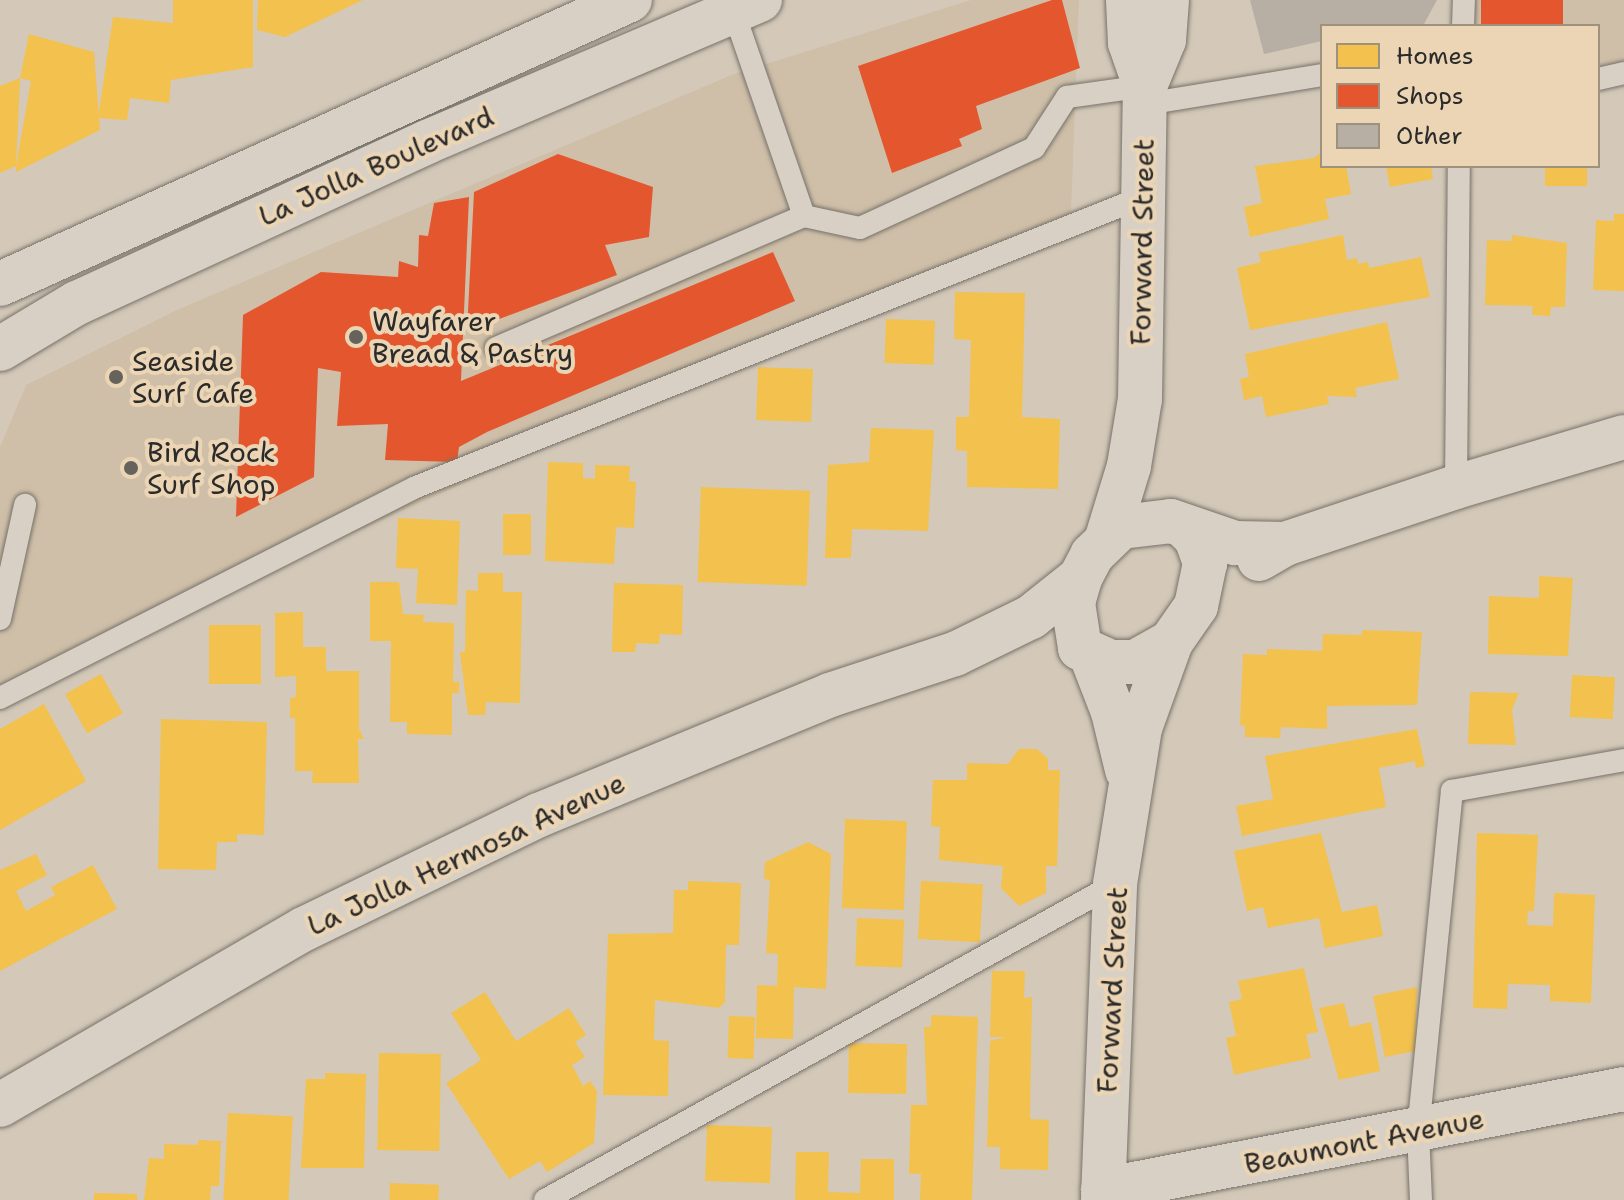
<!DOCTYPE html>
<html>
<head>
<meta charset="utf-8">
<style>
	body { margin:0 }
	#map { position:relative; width:1624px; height:1200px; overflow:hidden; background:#d4c9b8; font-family:"Shantell Sans",sans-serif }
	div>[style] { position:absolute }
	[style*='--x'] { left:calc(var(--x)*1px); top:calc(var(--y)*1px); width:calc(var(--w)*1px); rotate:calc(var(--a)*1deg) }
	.built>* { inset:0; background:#cfbfa8 }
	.homes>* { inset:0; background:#f2c14e; transform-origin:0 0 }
	.shops>* { inset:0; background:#e4572e; transform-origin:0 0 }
	.building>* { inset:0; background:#b7afa3 }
	.roads { filter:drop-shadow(0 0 2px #77726a) drop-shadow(0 0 2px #77726a) }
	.lane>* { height:22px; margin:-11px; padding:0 11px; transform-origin:11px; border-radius:11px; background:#d8d0c4 }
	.street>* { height:44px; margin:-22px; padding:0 22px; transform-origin:22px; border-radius:22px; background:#d8d0c4 }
	.secondary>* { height:44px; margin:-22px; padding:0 22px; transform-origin:22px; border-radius:22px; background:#d8d0c4 }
	.primary>* { height:44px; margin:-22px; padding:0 22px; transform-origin:22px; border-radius:22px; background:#d8d0c4 }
	.dots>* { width:22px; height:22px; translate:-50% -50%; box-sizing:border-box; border:4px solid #ebd5b4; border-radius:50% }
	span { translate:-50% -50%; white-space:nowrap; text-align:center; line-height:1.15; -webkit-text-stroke:8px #ebd5b4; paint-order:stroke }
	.street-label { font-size:28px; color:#2b2b2b }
	.poi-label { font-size:28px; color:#2b2b2b }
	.left { translate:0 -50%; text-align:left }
	.legend { position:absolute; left:1320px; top:24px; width:280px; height:144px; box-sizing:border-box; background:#ebd5b4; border:2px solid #9e917d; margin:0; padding:10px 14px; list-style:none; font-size:24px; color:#2b2b2b }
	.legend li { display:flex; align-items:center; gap:16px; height:40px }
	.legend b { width:40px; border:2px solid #9e917d }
</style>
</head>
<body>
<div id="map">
	<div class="built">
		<i style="clip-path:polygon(971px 0,1079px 0,1071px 213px,0 690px,0 447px,26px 385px,179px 309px,734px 74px)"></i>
		<i style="clip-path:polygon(1465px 0,1624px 0,1624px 72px,1598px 78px,1598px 26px,1463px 26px)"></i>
	</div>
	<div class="homes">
		<i style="clip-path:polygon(173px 0,253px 0,253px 67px,171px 80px,169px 103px,130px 98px,127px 120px,98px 118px,113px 17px,173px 23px)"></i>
		<i style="clip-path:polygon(258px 0,363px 0,285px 37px,257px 30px)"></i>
		<i style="clip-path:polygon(evenodd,29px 34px,94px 52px,100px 130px,16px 172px,16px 166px,0 173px,0 86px,20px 78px,29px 34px,20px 78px,31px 81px,16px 166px,18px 125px,20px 78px)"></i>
		<i style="clip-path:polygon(1322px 152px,1322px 166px,1346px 166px,1351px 194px,1325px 199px,1329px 219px,1250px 237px,1244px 207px,1262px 203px,1255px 166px,1314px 158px)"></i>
		<i style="clip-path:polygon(1386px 166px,1431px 166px,1433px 179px,1390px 187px)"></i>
		<i style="left:1545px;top:166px;width:42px;height:20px"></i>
		<i style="clip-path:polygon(1614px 214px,1624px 214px,1624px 291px,1593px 290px,1596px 220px,1614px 221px)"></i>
		<i style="clip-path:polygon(1343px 235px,1347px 260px,1357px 258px,1358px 264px,1368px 262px,1369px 268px,1421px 257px,1430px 297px,1250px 330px,1237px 268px,1261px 262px,1259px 253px)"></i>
		<i style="clip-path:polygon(1512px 235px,1567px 243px,1565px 307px,1551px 307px,1550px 316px,1532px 315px,1533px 306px,1485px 305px,1487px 240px,1512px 241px)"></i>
		<i style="clip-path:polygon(955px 292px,1025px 293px,1022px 417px,1060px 419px,1058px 489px,967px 487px,967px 451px,956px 450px,956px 417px,969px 417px,971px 340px,954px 339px)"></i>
		<i style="left:886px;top:319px;width:49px;height:44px;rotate:2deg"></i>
		<i style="clip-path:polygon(1387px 322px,1399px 379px,1355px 388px,1357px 397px,1327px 396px,1329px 404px,1266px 417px,1262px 396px,1244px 400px,1240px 379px,1249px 377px,1245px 354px)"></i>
		<i style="left:758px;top:367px;width:55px;height:53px;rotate:2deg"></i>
		<i style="clip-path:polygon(871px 428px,934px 430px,928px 531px,852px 529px,851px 558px,825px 558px,828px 465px,869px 462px)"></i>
		<i style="clip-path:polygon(548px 462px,583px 463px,583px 478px,595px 479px,595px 465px,630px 466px,629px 481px,636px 482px,634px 528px,616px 527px,614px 564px,545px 561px)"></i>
		<i style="left:701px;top:487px;width:109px;height:95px;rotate:2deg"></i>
		<i style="left:503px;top:514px;width:28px;height:41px"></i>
		<i style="clip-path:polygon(398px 518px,460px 521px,457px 605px,416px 603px,418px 569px,396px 568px)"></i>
		<i style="clip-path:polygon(478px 573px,503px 573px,503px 592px,522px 592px,520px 703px,486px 702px,485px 715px,468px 715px,460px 652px,465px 652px,466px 590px,478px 591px)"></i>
		<i style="clip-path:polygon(1539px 576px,1573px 578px,1568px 656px,1488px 654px,1489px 596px,1539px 598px)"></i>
		<i style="clip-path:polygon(370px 582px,399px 582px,403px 614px,424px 615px,423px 622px,454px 623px,453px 682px,459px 682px,459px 693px,452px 693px,452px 735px,407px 734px,407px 722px,390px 722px,391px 641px,370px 641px)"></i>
		<i style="clip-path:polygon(614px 583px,683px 585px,682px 635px,660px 634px,659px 644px,636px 643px,635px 652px,612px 652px)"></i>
		<i style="clip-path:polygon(303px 612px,303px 647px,326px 647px,326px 671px,359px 671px,359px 729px,364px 739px,358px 739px,359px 783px,312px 783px,313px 771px,295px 771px,295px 718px,290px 718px,290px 698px,296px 697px,296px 676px,275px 677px,275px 613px)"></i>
		<i style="left:209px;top:625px;width:52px;height:59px"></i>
		<i style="clip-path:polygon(1362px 630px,1422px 632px,1417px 705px,1327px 706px,1327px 729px,1281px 727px,1280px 738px,1245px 737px,1245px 726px,1240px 725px,1243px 654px,1267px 655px,1267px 649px,1322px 651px,1323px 634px,1362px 635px)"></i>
		<i style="left:101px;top:674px;width:45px;height:41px;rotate:61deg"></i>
		<i style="left:1572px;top:675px;width:43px;height:42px;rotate:3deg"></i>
		<i style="clip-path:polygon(1470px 692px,1519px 693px,1512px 710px,1516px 745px,1468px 744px)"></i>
		<i style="clip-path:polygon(44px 704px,86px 781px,0 830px,0 729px)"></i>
		<i style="clip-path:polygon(161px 719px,267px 722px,264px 835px,237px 834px,237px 842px,217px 842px,216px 870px,158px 869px)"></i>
		<i style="clip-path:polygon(1417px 729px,1425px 766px,1416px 768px,1415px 761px,1379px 768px,1386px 807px,1242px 836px,1236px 806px,1273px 799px,1265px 756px)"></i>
		<i style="clip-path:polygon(1019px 749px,1037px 749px,1048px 759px,1048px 770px,1060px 770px,1057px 866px,1046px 866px,1046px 893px,1019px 906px,1001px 888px,1003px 866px,939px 860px,940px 827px,931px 826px,933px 780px,967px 780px,967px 763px,1008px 764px)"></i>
		<i style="left:845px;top:819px;width:62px;height:89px;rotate:2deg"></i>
		<i style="clip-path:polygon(1321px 833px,1342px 912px,1377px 905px,1383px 936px,1325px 948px,1319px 918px,1268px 928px,1263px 907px,1247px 911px,1234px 851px)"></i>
		<i style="clip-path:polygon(1477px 833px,1538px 835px,1534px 911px,1528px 911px,1527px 925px,1553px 926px,1554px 893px,1595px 895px,1591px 1003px,1550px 1001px,1550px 985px,1508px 984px,1507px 1009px,1473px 1008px)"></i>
		<i style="clip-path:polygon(808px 842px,831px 854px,826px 989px,794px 987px,793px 1039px,756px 1038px,757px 985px,777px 986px,778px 954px,766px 953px,770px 880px,764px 879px,765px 862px)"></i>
		<i style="clip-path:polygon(36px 854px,47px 875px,16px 891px,26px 911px,55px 895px,51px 887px,93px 865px,117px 909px,0 971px,0 870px)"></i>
		<i style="clip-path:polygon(688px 881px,741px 883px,739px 945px,726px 945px,725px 1002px,719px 1008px,655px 1000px,654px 1040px,669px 1041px,668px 1096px,603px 1095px,608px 934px,673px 933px,674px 890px,688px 890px)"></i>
		<i style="left:921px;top:881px;width:62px;height:58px;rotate:3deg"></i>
		<i style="left:857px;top:918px;width:47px;height:48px;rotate:2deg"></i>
		<i style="clip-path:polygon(1304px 968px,1318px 1032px,1306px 1034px,1311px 1058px,1234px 1075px,1226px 1038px,1236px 1036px,1229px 1002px,1242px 999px,1238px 981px)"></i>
		<i style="clip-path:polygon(992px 971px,1025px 971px,1024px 998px,1032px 997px,1030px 1119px,1049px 1120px,1048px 1170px,1000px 1169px,1000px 1147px,987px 1147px,990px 1041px,1006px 1037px,990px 1037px)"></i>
		<i style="clip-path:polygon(1417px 987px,1415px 1051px,1385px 1057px,1373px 996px)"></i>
		<i style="clip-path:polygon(485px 992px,516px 1041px,569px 1008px,586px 1035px,575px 1042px,585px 1057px,572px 1065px,583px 1086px,590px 1081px,597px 1091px,594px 1143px,547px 1172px,540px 1161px,509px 1179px,446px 1083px,481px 1060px,451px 1013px)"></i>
		<i style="clip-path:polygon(1344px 1003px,1350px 1027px,1371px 1022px,1380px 1071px,1339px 1080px,1319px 1008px)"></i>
		<i style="clip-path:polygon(931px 1015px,978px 1017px,972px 1200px,920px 1200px,921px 1174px,909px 1174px,911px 1105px,927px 1105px,924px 1027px,931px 1027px)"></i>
		<i style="left:729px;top:1016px;width:26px;height:42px;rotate:2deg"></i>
		<i style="left:849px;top:1043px;width:58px;height:50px;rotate:1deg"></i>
		<i style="left:379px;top:1053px;width:62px;height:97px;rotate:1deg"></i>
		<i style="clip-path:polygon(325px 1073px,366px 1074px,364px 1168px,301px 1168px,306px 1079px,325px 1079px)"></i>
		<i style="left:228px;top:1113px;width:65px;height:87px;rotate:3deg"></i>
		<i style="left:707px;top:1125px;width:65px;height:56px;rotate:2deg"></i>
		<i style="clip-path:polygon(198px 1140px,221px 1141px,219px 1186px,211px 1186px,210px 1200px,144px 1200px,149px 1158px,164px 1159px,164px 1144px,198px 1145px)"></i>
		<i style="clip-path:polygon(796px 1152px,829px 1152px,828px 1192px,860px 1193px,861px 1159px,894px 1159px,894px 1200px,795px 1200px)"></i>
		<i style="left:390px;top:1183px;width:49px;height:17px;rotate:2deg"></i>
		<i style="clip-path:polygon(94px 1193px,137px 1194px,137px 1200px,94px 1200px)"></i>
	</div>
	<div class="shops">
		<i style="clip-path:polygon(1052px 0,1062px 0,1080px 68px,976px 106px,982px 129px,959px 139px,962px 146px,892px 173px,858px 66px)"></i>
		<i style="left:1481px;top:0;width:82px;height:26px"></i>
		<i style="clip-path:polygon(558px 154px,653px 187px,649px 237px,605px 245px,617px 275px,467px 331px,474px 192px)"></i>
		<i style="clip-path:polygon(469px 197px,461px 381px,773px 252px,795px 301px,487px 432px,459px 447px,457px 462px,385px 460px,388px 424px,337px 426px,341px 372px,318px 368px,314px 477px,236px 517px,243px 315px,321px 272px,398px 277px,399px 261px,418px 267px,419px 235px,428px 236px,434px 203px)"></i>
	</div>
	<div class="building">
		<i style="clip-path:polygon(1250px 0,1437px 0,1423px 26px,1322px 26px,1322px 41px,1264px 54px)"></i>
	</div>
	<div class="roads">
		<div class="lane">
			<i style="--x:1463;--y:26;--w:26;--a:-88"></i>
			<i style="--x:1598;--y:79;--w:27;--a:-13"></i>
			<i style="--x:1145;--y:104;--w:179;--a:-9.3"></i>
			<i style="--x:804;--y:216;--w:57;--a:12.1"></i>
			<i style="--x:860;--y:228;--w:192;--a:-24.7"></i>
			<i style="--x:1034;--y:148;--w:61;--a:-57.1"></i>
			<i style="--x:1067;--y:97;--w:79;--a:-8"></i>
			<i style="--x:496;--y:348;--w:335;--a:-23.2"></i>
			<i style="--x:804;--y:216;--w:218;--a:-109"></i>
			<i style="--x:1456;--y:487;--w:321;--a:-89.5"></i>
			<i style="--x:0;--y:619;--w:117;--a:-77.6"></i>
			<i style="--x:0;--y:698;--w:466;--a:-26.9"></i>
			<i style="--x:416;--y:487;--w:783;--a:-21.75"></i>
			<i style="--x:545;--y:1200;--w:652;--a:-29"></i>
			<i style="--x:1421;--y:1200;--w:69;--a:-92.5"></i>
			<i style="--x:1418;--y:1131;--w:342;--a:-84.3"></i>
			<i style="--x:1452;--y:791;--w:175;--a:-10.2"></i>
		</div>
		<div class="street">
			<i style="--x:1103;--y:1190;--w:531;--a:-10.97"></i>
		</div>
		<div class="secondary">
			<i style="--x:1145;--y:86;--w:50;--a:-67.6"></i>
			<i style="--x:1164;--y:40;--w:40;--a:-85.7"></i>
			<i style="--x:1184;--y:526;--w:17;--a:45"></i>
			<i style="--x:1196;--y:538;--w:27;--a:70"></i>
			<i style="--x:1205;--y:563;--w:44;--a:101.8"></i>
			<i style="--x:1196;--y:606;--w:44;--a:124.8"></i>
			<i style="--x:1171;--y:642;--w:41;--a:150.9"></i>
			<i style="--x:1135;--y:662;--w:24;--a:180"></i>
			<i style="--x:1111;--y:662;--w:34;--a:-156"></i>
			<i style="--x:1080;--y:648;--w:46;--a:-98.8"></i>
			<i style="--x:1073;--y:603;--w:26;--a:-74"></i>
			<i style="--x:1080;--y:578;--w:26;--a:-62"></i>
			<i style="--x:1092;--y:555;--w:40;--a:-44"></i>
			<i style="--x:1121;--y:527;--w:50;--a:-6.8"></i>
			<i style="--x:1171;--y:521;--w:68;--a:19"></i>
			<i style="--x:1235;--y:543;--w:50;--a:1.1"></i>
			<i style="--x:1107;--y:538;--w:75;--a:-73"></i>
			<i style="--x:1129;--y:466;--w:68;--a:-80.7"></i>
			<i style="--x:1140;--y:399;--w:313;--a:-89.1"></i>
			<i style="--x:1145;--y:86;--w:46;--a:-109.2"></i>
			<i style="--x:1130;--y:43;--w:43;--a:-92.7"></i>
			<i style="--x:1259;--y:559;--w:30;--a:-30"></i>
			<i style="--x:1285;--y:544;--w:180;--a:-18.4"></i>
			<i style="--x:1456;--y:487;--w:175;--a:-16.6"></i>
			<i style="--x:1091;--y:655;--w:61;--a:68.9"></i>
			<i style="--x:1113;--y:712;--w:60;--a:76.4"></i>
			<i style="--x:0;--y:1105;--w:351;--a:-30.1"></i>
			<i style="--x:304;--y:929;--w:261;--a:-25.9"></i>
			<i style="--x:539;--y:815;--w:315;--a:-22.4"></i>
			<i style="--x:830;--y:695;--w:132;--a:-18.2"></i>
			<i style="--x:955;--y:654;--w:85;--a:-26"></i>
			<i style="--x:1031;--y:617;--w:63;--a:-38.5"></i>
			<i style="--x:1103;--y:1200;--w:316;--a:-87.8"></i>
			<i style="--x:1115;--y:884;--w:158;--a:-80.9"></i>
			<i style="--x:1140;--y:728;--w:91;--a:-70.2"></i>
		</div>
		<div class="primary">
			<i style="--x:0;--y:284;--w:691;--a:-24.27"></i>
			<i style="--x:0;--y:349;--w:90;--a:-30.9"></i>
			<i style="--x:77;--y:303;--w:385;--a:-24.7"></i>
			<i style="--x:427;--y:142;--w:362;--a:-23.1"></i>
		</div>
	</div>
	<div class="dots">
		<i style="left:356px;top:337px;background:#66625c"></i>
		<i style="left:116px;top:377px;background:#66625c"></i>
		<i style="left:131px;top:468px;background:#66625c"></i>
	</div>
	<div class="street-label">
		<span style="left:376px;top:166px;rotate:-24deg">La Jolla Boulevard</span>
		<span style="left:1142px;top:242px;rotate:-89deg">Forward Street</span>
		<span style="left:466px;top:854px;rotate:-25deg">La Jolla Hermosa Avenue</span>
		<span style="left:1112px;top:990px;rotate:-87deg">Forward Street</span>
		<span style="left:1364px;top:1141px;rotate:-11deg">Beaumont Avenue</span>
	</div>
	<div class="poi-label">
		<span class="left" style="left:372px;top:337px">Wayfarer<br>Bread &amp; Pastry</span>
		<span class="left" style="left:132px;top:377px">Seaside<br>Surf Cafe</span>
		<span class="left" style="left:147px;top:468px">Bird Rock<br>Surf Shop</span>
	</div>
	<ul class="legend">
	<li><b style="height:22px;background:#f2c14e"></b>Homes</li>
	<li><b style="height:22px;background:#e4572e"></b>Shops</li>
	<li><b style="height:22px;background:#b7afa3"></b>Other</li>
	</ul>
</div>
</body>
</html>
